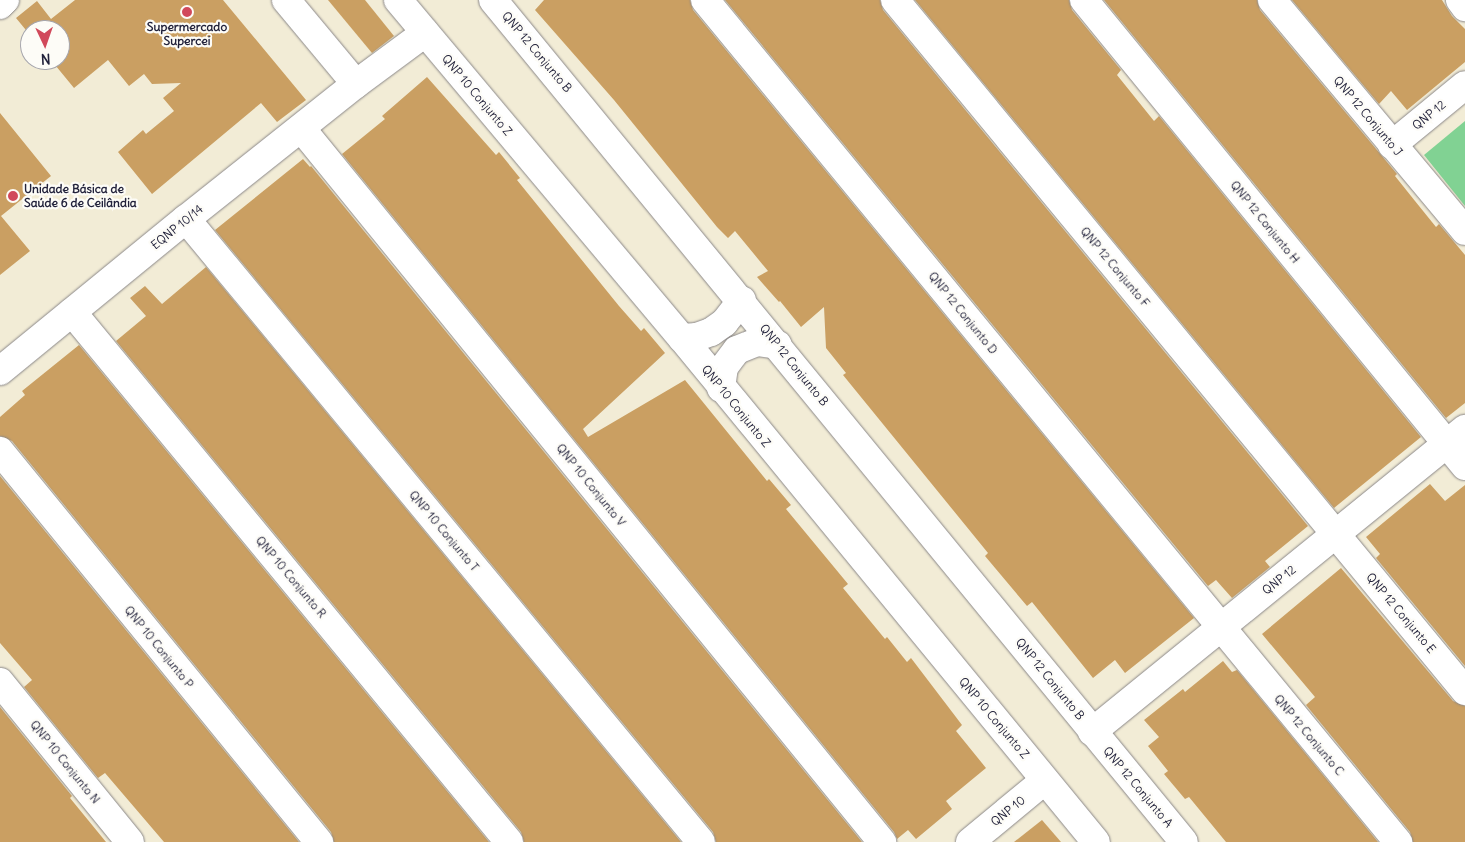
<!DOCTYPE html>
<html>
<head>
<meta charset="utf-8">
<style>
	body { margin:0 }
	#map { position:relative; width:1465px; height:842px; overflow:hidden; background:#f2ecd6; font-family:Delius,sans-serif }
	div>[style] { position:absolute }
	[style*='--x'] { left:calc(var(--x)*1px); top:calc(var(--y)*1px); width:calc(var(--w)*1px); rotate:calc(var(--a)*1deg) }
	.green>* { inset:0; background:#81d293 }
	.building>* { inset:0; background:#ca9f62 }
	.roads { filter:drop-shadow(0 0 1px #8a8788) drop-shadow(0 0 1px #8a8788) }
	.minor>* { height:28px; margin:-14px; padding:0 14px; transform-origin:14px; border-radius:14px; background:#fff }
	.dots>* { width:14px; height:14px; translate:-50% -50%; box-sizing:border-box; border:2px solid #fdfcf7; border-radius:50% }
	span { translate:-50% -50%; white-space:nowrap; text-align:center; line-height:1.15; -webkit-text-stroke:4.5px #fdfcf7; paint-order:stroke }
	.poi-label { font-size:12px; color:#22223b; font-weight:700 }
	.left { translate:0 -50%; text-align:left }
	.street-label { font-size:12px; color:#22223b }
	.north { position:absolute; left:20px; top:20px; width:50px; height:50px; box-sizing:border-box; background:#fdfcf7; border:1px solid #a5a5ac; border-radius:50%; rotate:177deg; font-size:14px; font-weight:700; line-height:20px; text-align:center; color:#22223b }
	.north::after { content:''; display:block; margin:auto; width:18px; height:22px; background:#d1495b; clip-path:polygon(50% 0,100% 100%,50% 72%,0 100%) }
</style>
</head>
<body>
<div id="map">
	<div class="green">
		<i style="clip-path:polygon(1465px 121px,1465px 206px,1424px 155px)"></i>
	</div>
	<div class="building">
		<i style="clip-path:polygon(75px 0,223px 0,306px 100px,277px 122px,261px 103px,152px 194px,118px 152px,143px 130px,146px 134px,174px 111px,163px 98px,181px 83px,152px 84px,144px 74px,129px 86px,108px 60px,74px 88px,51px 60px,60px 60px,60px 30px,30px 30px,30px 35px,16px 18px,37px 1px,51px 19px)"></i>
		<i style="clip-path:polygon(328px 0,365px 0,394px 36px,372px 53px)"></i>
		<i style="clip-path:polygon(544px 0,690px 0,693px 10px,1194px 618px,1125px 673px,1115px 660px,1093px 678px,1032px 602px,1027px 606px,985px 556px,988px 553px,843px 375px,846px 373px,826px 348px,824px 307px,801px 327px,780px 301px,779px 302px,757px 277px,768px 271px,735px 231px,728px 238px,717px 227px,614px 100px,535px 10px)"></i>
		<i style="clip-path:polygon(725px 0,880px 0,883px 10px,1308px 526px,1265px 561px,1270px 567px,1232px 598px,1216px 580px,1208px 586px)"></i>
		<i style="clip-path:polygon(915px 0,1069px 0,1072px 10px,1121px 70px,1117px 75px,1154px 121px,1159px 116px,1421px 437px,1334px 508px)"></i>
		<i style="clip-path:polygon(1104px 0,1257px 0,1260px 10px,1397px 174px,1395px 176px,1415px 201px,1436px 227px,1439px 224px,1465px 255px,1465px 403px,1446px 418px)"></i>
		<i style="clip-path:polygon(1292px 0,1442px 0,1452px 16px,1465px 29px,1465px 62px,1407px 110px,1391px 91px,1379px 104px)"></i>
		<i style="clip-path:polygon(427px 77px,496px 155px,499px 152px,520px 178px,517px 180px,619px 306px,641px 331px,644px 328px,665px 353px,583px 429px,588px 437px,685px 380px,767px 481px,769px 479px,791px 505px,786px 509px,848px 584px,843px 588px,885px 639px,887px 637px,907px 662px,911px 658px,962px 725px,956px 731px,986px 768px,946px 801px,952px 809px,916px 839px,908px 830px,897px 839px,894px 832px,342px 154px,385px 119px,382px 116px)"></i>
		<i style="clip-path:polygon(0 113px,51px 176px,1px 216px,30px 251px,0 275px)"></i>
		<i style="clip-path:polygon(303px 159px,310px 167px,311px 166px,862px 842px,716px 842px,713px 832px,215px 230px)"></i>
		<i style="clip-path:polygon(206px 267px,681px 842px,524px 842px,521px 832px,116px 341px,146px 316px,130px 298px,145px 286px,162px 304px)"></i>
		<i style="clip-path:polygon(79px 345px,489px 842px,334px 842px,331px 832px,12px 441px,0 436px,0 417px,25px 395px,22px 391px)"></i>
		<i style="clip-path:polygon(0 476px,299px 842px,164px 842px,105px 773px,98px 778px,24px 687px,32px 680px,0 643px)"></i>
		<i style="clip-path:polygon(1430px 484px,1445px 501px,1465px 485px,1465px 666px,1376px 558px,1380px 554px,1366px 537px)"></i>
		<i style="clip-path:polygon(1341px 568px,1453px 701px,1465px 706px,1465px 842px,1413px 842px,1410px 832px,1306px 705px,1315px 697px,1262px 634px)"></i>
		<i style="clip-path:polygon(1223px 661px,1232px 672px,1237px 670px,1378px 842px,1226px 842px,1189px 797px,1185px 799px,1164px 774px,1168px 771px,1148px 746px,1159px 737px,1144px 720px,1183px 689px,1185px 692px)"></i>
		<i style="clip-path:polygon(0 707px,72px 796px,70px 798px,106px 842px,0 842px)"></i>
		<i style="clip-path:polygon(1042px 820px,1061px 842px,1014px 842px)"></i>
	</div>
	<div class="roads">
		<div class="minor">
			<i style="--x:286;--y:0;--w:109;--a:50.2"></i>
			<i style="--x:398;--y:0;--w:441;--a:50"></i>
			<i style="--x:682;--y:338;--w:652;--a:50.6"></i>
			<i style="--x:493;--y:0;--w:1089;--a:50.63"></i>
			<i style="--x:705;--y:0;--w:1091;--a:50.54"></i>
			<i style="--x:895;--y:0;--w:896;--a:50.48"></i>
			<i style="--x:1084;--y:0;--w:602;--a:50.73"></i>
			<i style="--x:1272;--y:0;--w:301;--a:50.1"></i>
			<i style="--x:1460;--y:0;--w:9;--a:54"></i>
			<i style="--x:0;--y:5;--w:7;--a:-45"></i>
			<i style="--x:301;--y:128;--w:921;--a:50.86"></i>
			<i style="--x:1392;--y:145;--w:94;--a:-39.4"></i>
			<i style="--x:186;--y:219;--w:808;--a:50.42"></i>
			<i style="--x:72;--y:312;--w:687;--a:50.49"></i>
			<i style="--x:682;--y:338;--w:15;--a:-4"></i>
			<i style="--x:697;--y:337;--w:15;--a:-20"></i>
			<i style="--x:711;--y:332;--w:16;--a:-35"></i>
			<i style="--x:724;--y:323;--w:29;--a:-52"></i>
			<i style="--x:0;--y:371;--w:240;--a:-39.3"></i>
			<i style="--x:186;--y:219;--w:217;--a:-38.5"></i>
			<i style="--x:356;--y:84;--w:86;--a:-36.5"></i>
			<i style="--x:721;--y:388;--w:21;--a:-82"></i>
			<i style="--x:724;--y:367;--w:21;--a:-53"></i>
			<i style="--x:737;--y:350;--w:22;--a:-22"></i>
			<i style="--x:757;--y:342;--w:21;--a:8"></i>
			<i style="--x:0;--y:451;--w:505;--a:50.79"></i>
			<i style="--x:0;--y:682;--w:206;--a:50.9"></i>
			<i style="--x:1092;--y:732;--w:481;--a:-39.1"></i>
			<i style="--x:970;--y:842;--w:97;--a:-39.6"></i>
		</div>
	</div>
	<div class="dots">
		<i style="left:187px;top:12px;background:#d1495b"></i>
		<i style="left:13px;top:196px;background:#d1495b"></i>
	</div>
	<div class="poi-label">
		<span style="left:187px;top:34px">Supermercado<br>Supercei</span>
		<span class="left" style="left:24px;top:196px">Unidade Básica de<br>Saúde 6 de Ceilândia</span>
	</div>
	<div class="street-label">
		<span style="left:537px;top:52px;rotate:50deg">QNP 12 Conjunto B</span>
		<span style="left:477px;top:95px;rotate:50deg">QNP 10 Conjunto Z</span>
		<span style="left:1429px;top:115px;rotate:-39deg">QNP 12</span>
		<span style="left:1368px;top:116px;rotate:50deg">QNP 12 Conjunto J</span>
		<span style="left:1265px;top:222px;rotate:51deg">QNP 12 Conjunto H</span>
		<span style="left:177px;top:227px;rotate:-39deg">EQNP 10/14</span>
		<span style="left:1115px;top:267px;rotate:50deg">QNP 12 Conjunto F</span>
		<span style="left:963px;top:313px;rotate:51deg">QNP 12 Conjunto D</span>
		<span style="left:794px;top:365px;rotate:51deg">QNP 12 Conjunto B</span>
		<span style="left:736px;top:406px;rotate:51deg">QNP 10 Conjunto Z</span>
		<span style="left:591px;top:485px;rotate:51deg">QNP 10 Conjunto V</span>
		<span style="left:444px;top:531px;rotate:50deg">QNP 10 Conjunto T</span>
		<span style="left:291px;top:577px;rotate:50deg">QNP 10 Conjunto R</span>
		<span style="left:1279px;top:580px;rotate:-38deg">QNP 12</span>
		<span style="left:1401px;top:613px;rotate:50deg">QNP 12 Conjunto E</span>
		<span style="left:159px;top:647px;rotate:51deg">QNP 10 Conjunto P</span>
		<span style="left:1050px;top:679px;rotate:51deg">QNP 12 Conjunto B</span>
		<span style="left:994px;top:718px;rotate:50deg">QNP 10 Conjunto Z</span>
		<span style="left:1309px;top:735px;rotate:50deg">QNP 12 Conjunto C</span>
		<span style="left:65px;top:762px;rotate:51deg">QNP 10 Conjunto N</span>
		<span style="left:1138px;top:787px;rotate:50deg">QNP 12 Conjunto A</span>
		<span style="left:1008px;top:811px;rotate:-39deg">QNP 10</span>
	</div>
	<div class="north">N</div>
</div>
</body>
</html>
